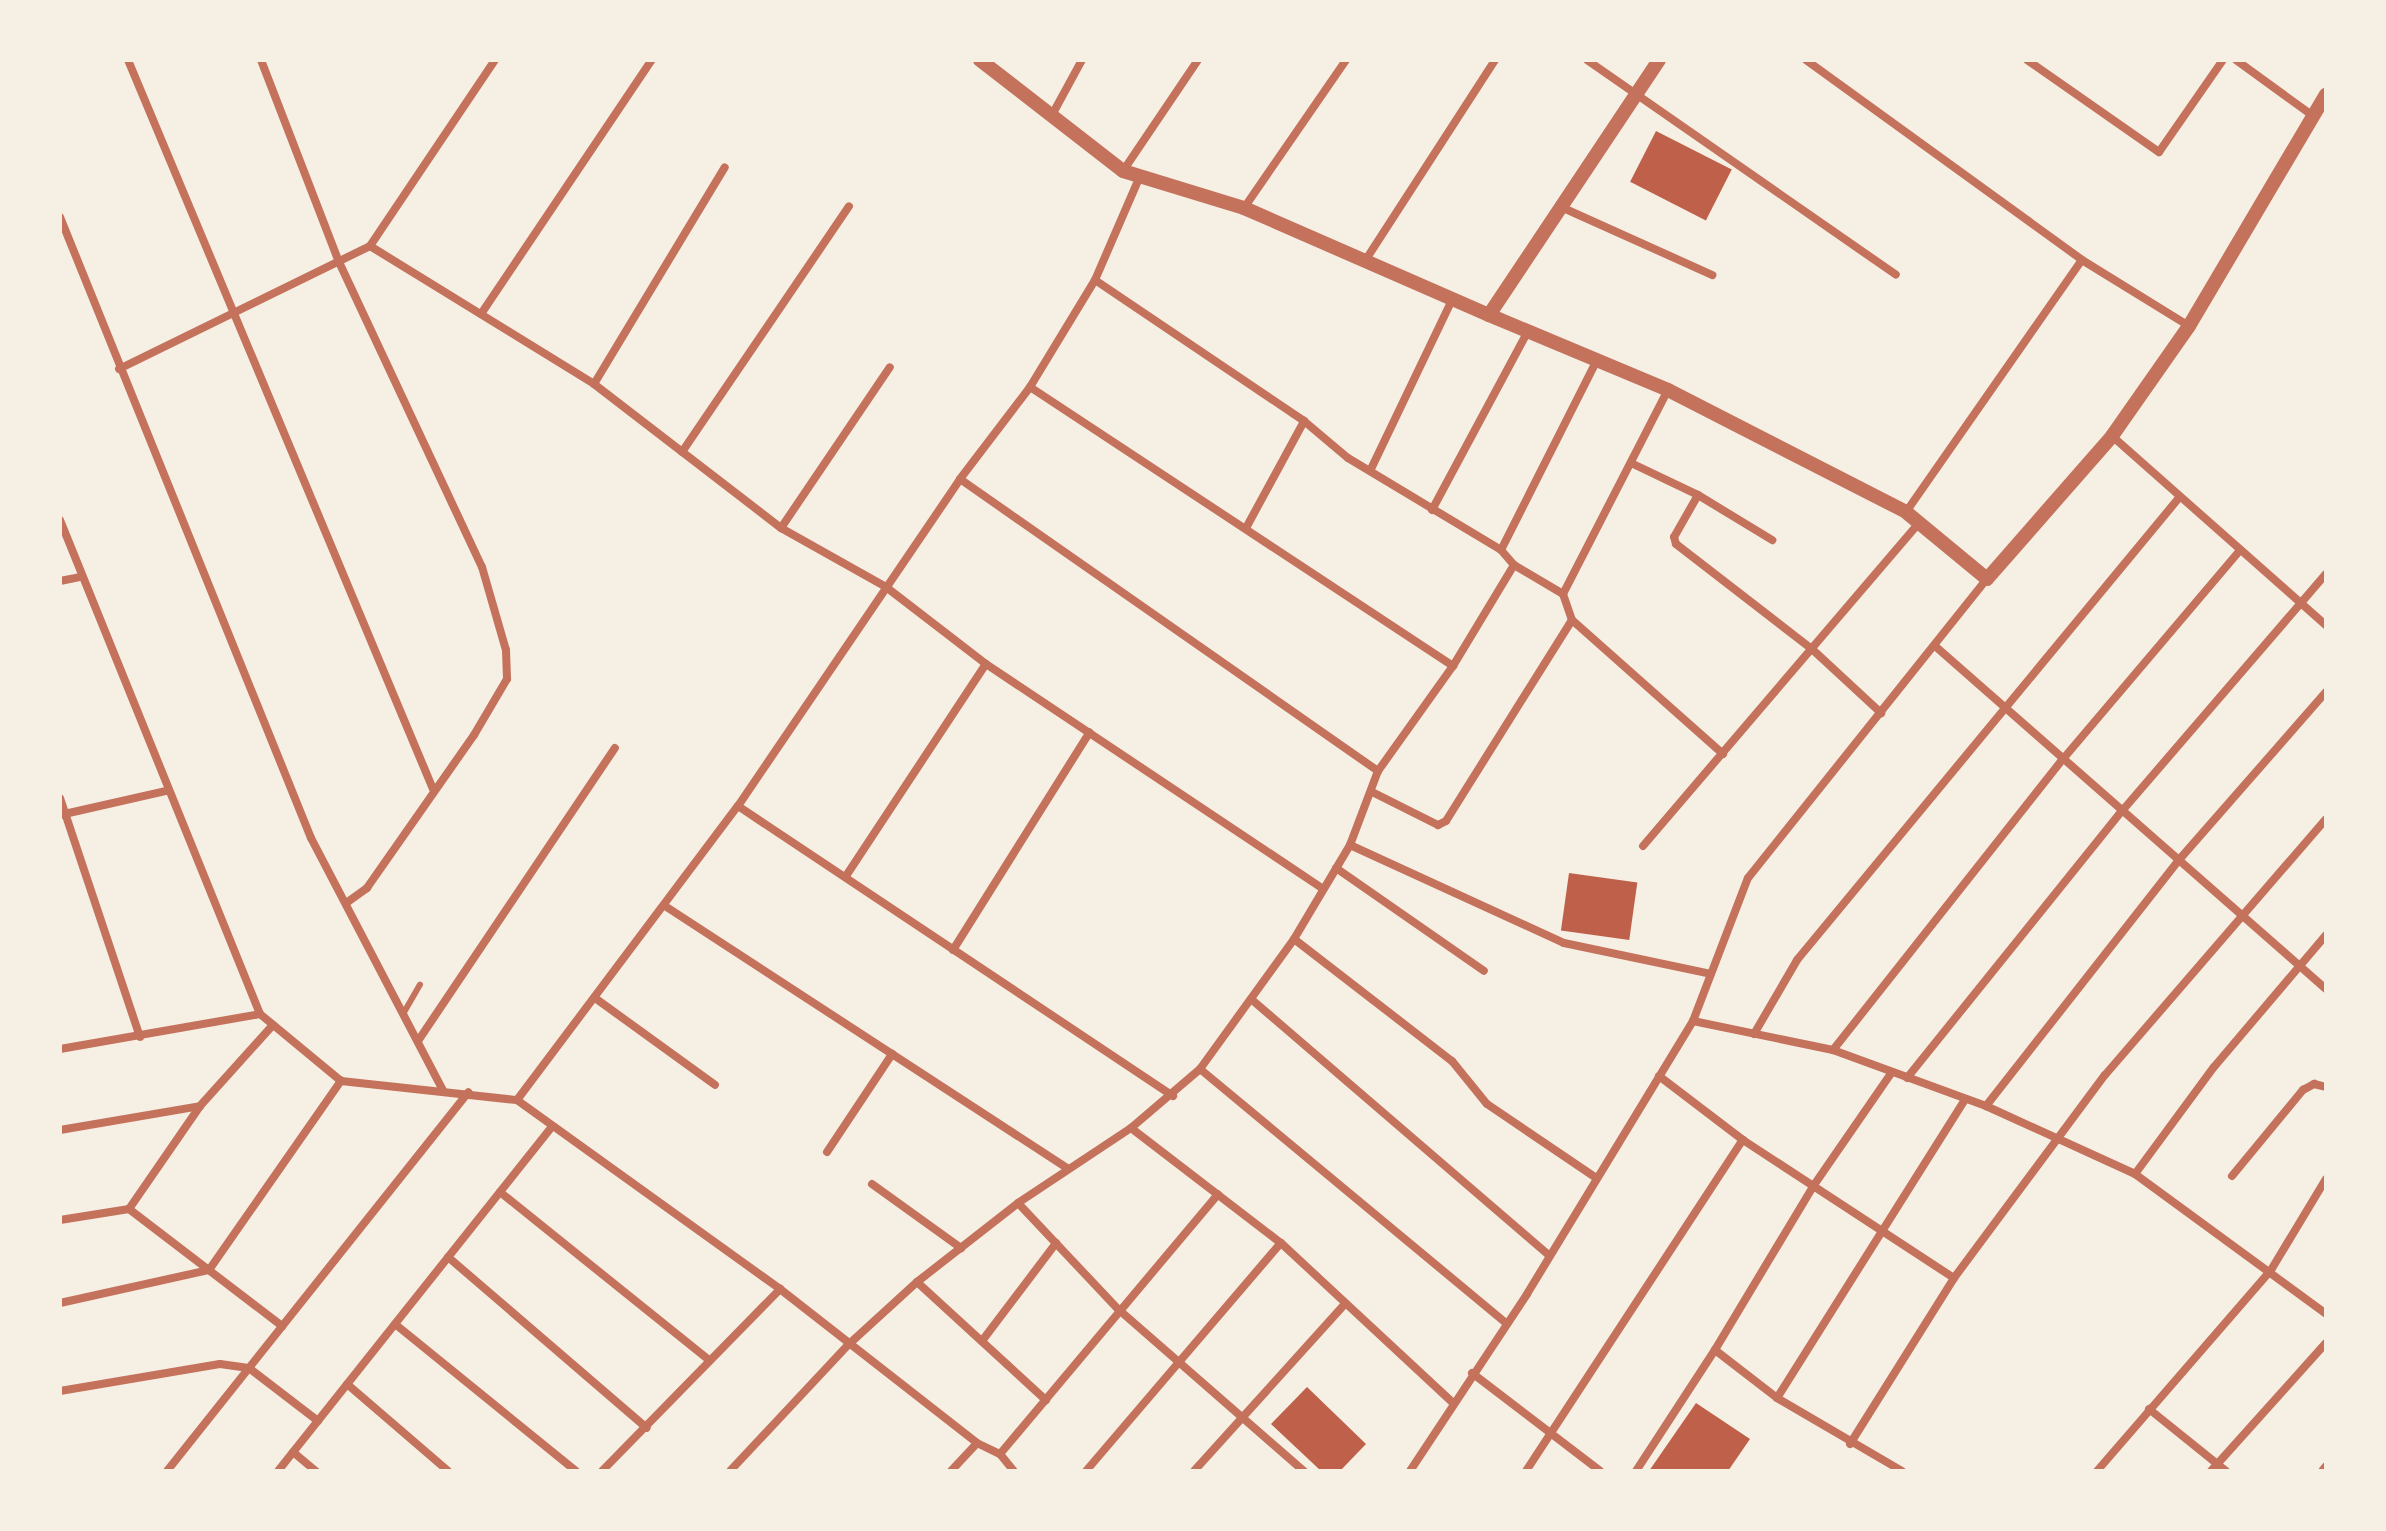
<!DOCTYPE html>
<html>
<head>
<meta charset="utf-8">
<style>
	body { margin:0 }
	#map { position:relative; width:2386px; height:1531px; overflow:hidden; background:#f6efe4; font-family:"Public Sans",sans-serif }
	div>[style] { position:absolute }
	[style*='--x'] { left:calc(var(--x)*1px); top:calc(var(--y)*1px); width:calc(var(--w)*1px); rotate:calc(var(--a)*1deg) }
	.building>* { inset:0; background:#bf614a; transform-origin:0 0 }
	.service>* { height:6px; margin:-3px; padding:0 3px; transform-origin:3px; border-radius:3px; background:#c5725c }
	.minor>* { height:8px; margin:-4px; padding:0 4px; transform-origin:4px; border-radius:4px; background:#c5725c }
	.tertiary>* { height:14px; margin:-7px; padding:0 7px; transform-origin:7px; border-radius:7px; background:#c5725c }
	span { translate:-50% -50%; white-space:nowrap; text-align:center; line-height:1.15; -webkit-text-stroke:6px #f6efe4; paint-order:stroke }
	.frame { position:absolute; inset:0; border:62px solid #f6efe4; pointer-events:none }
</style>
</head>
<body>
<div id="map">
	<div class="building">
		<i style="left:1656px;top:131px;width:85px;height:57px;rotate:27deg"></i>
		<i style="left:1569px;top:873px;width:69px;height:58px;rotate:8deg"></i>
		<i style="clip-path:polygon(1307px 1387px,1366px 1444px,1340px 1471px,1321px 1471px,1271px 1424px)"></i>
		<i style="clip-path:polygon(1696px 1403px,1750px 1439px,1728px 1471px,1649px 1471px)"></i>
	</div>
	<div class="service">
		<i style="--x:403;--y:1014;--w:34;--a:-60"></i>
	</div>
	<div class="minor">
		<i style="--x:128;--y:60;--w:790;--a:67.3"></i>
		<i style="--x:261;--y:60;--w:217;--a:68.9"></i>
		<i style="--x:339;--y:262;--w:337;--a:64.9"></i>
		<i style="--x:482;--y:567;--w:86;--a:73.9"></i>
		<i style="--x:506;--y:650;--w:29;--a:88"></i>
		<i style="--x:507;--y:679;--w:65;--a:120.5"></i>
		<i style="--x:474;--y:735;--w:187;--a:125"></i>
		<i style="--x:367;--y:888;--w:24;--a:144"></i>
		<i style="--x:1587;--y:60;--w:376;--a:34.8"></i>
		<i style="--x:1806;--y:60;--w:341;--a:35.9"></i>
		<i style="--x:2082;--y:260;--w:126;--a:31.7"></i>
		<i style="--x:2027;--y:60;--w:161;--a:34.9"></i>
		<i style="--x:2159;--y:152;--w:112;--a:-55.2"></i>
		<i style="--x:2236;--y:60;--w:95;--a:36"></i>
		<i style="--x:1052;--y:115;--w:63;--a:-61.4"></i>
		<i style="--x:1123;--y:171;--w:134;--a:-56"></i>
		<i style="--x:1561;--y:207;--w:166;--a:24.2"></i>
		<i style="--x:1244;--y:208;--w:180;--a:-55.4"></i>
		<i style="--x:60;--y:217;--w:670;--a:67.99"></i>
		<i style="--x:311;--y:838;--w:284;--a:62.4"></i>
		<i style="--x:370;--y:246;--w:263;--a:31.6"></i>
		<i style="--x:594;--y:384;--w:236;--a:37.6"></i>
		<i style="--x:781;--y:528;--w:120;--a:29.3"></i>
		<i style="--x:886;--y:587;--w:126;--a:37.6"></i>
		<i style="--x:986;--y:664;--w:405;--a:33.7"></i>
		<i style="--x:1365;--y:261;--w:239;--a:-57.1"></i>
		<i style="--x:1095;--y:280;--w:252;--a:34"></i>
		<i style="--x:1304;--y:421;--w:57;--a:40.1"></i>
		<i style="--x:1348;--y:458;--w:179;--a:31"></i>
		<i style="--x:1501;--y:550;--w:20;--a:49"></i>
		<i style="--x:1514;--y:565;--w:57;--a:30.6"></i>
		<i style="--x:1563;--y:594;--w:28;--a:71"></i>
		<i style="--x:1572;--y:620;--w:237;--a:122.1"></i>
		<i style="--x:1446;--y:821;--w:9;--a:153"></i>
		<i style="--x:1438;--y:825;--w:72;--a:-153.4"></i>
		<i style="--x:481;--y:314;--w:306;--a:-56.1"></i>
		<i style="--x:119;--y:369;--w:280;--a:-26.1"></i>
		<i style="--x:370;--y:246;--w:224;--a:-56.1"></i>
		<i style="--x:594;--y:384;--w:253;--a:-58.9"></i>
		<i style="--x:1030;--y:387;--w:507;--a:33.41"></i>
		<i style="--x:2112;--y:436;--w:286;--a:41.5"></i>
		<i style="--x:682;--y:452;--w:297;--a:-55.8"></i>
		<i style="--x:1631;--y:463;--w:74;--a:25.5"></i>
		<i style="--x:1698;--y:495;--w:48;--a:119.7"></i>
		<i style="--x:1674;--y:537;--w:7;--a:74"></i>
		<i style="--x:1676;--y:544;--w:173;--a:37.7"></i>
		<i style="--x:1813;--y:650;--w:93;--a:42.8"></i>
		<i style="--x:1371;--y:469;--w:187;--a:-64.4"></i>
		<i style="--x:960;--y:479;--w:510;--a:34.94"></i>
		<i style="--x:1698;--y:495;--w:87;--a:31.3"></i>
		<i style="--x:1432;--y:510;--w:203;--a:-61.8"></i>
		<i style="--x:1906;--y:512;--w:307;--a:-55.1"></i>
		<i style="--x:60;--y:520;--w:533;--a:67.96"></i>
		<i style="--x:260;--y:1014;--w:105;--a:39.6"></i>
		<i style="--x:341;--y:1081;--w:177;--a:6.2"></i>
		<i style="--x:517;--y:1100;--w:324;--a:35.7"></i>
		<i style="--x:780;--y:1289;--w:250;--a:38"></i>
		<i style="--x:977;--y:1443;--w:25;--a:26"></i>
		<i style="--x:1000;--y:1454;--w:22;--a:51"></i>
		<i style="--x:781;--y:528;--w:194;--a:-55.9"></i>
		<i style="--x:1246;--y:528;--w:122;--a:-61.5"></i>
		<i style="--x:1501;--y:550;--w:213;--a:-63.2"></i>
		<i style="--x:60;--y:581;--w:20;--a:-11"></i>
		<i style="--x:1563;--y:594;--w:229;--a:-62.8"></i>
		<i style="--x:1572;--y:620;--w:202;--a:41.6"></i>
		<i style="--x:1935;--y:646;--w:520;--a:41.26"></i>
		<i style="--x:60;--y:798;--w:252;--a:71.5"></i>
		<i style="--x:738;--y:806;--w:523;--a:33.69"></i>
		<i style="--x:60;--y:815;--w:109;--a:-12.8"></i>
		<i style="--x:1350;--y:845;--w:235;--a:24.6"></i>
		<i style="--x:1564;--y:943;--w:150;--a:11.9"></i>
		<i style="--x:1643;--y:846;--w:426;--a:-49.5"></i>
		<i style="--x:1336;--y:868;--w:180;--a:34.8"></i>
		<i style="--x:846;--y:876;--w:254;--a:-56.6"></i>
		<i style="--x:665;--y:906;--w:481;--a:33.1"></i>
		<i style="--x:1294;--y:939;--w:200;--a:37.7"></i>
		<i style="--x:1452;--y:1061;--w:55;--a:50.9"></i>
		<i style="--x:1487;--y:1104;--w:130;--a:34.1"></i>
		<i style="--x:953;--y:950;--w:257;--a:-57.9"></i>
		<i style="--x:595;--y:998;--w:148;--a:35.9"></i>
		<i style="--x:1251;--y:999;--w:393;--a:40.7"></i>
		<i style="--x:1693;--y:1021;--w:143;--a:11.7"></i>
		<i style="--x:1833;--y:1050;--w:163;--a:20.1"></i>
		<i style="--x:1986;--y:1106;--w:164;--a:24.5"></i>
		<i style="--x:2135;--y:1174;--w:237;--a:36.2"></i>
		<i style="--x:1754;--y:1034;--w:86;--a:-59.8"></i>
		<i style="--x:1797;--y:960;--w:598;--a:-50.43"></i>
		<i style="--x:418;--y:1041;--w:353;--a:-56.1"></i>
		<i style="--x:60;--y:1049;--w:203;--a:-9.9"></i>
		<i style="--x:1833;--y:1050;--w:371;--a:-51.7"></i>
		<i style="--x:2063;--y:759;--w:274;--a:-49.7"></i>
		<i style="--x:1200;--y:1069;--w:398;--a:39.7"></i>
		<i style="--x:1892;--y:1072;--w:137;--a:124.6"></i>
		<i style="--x:1814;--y:1185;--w:192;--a:121"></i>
		<i style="--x:1715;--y:1350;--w:78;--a:37.7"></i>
		<i style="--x:1777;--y:1398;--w:145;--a:30.3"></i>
		<i style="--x:1659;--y:1076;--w:106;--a:37.3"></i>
		<i style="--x:1743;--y:1140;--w:252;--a:33.2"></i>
		<i style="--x:1907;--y:1078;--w:343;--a:-51.2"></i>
		<i style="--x:2122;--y:811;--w:313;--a:-49.3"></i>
		<i style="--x:517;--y:1100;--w:368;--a:-53.1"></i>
		<i style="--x:738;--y:806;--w:395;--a:-55.8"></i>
		<i style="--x:960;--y:479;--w:116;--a:-52.7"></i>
		<i style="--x:1030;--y:387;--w:125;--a:-58.7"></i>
		<i style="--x:1095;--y:280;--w:113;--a:-66.6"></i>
		<i style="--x:1986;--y:1106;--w:311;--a:-51.9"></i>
		<i style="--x:2178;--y:861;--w:225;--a:-48.8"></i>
		<i style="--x:1131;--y:1128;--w:189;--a:37.5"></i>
		<i style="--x:1281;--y:1243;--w:235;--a:42.9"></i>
		<i style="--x:60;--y:1130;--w:142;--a:-9.7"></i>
		<i style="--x:827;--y:1152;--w:118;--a:-56.4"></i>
		<i style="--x:2135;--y:1174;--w:133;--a:-53.6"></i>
		<i style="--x:2214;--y:1067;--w:173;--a:-49.7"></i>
		<i style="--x:2232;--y:1176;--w:112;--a:-50.5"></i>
		<i style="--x:2303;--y:1090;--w:13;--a:-29"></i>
		<i style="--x:2314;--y:1084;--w:12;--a:14"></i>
		<i style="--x:872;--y:1184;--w:110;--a:35.7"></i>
		<i style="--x:500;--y:1192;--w:268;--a:38.8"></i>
		<i style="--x:1018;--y:1203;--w:146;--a:46.7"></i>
		<i style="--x:1118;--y:1309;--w:247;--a:41.1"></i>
		<i style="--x:129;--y:1209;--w:125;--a:-55.4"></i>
		<i style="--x:200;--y:1106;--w:109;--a:-48"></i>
		<i style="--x:60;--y:1220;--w:70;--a:-9.1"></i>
		<i style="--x:129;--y:1209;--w:193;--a:37.4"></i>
		<i style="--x:448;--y:1257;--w:262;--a:40.7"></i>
		<i style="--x:917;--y:1282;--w:175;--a:42.5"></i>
		<i style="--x:60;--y:1303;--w:153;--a:-12.5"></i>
		<i style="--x:209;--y:1270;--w:231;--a:-55.1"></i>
		<i style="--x:395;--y:1324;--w:233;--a:39.1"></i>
		<i style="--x:982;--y:1341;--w:123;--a:-52.9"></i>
		<i style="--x:1472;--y:1373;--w:161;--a:37.4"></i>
		<i style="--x:347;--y:1384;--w:133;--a:40.7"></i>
		<i style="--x:60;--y:1391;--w:162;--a:-9.6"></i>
		<i style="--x:220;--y:1364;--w:29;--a:8"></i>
		<i style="--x:249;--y:1368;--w:87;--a:37.5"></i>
		<i style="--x:1777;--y:1398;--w:353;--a:-57.8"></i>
		<i style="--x:2149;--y:1409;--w:99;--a:38.8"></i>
		<i style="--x:1850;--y:1444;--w:196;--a:-57.9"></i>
		<i style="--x:1954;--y:1278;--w:253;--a:-53.4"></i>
		<i style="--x:2105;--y:1075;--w:338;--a:-49.2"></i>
		<i style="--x:293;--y:1452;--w:30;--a:40"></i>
		<i style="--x:1000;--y:1454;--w:339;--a:-50"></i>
		<i style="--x:167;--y:1471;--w:484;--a:-51.5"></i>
		<i style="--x:278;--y:1471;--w:438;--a:-51.5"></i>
		<i style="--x:602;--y:1471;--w:255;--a:-45.6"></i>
		<i style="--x:730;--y:1471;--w:173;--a:-46.9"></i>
		<i style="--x:848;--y:1345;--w:93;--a:-42.4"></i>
		<i style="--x:917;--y:1282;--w:128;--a:-38"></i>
		<i style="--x:1018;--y:1203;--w:136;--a:-33.6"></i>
		<i style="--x:1131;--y:1128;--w:91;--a:-40.5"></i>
		<i style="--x:1200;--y:1069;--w:160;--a:-54.1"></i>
		<i style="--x:1294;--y:939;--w:109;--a:-59.2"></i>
		<i style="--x:1350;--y:845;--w:79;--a:-69.3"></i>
		<i style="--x:1378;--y:771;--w:129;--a:-54.5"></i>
		<i style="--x:1453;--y:666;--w:118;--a:-58.9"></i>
		<i style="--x:951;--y:1471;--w:38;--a:-47"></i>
		<i style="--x:1086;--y:1471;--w:300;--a:-49.5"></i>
		<i style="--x:1194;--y:1471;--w:225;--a:-47.9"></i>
		<i style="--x:1410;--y:1471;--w:212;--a:-56.5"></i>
		<i style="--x:1527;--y:1294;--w:320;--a:-58.7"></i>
		<i style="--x:1693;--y:1021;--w:153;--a:-69"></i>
		<i style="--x:1748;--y:878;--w:383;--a:-51.4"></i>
		<i style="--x:1526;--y:1471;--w:396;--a:-56.8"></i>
		<i style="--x:1636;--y:1471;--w:145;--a:-56.9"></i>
		<i style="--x:2097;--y:1471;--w:266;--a:-49.1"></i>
		<i style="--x:2271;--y:1270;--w:106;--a:-58.9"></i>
		<i style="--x:2211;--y:1471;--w:172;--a:-48.1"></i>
		<i style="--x:2322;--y:1471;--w:6;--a:-51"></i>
	</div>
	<div class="tertiary">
		<i style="--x:980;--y:60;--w:181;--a:37.8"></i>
		<i style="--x:1123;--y:171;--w:127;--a:17"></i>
		<i style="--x:1244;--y:208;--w:267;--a:23.6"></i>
		<i style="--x:1489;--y:315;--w:306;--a:-56.3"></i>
		<i style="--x:1489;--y:315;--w:194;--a:22.7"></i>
		<i style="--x:1668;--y:390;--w:267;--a:27.1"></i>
		<i style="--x:1906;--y:512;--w:105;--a:39.6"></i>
		<i style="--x:1987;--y:579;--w:190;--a:-48.8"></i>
		<i style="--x:2112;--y:436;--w:134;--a:-55"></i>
		<i style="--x:2189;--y:326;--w:269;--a:-59.4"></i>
	</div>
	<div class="frame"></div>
</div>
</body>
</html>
